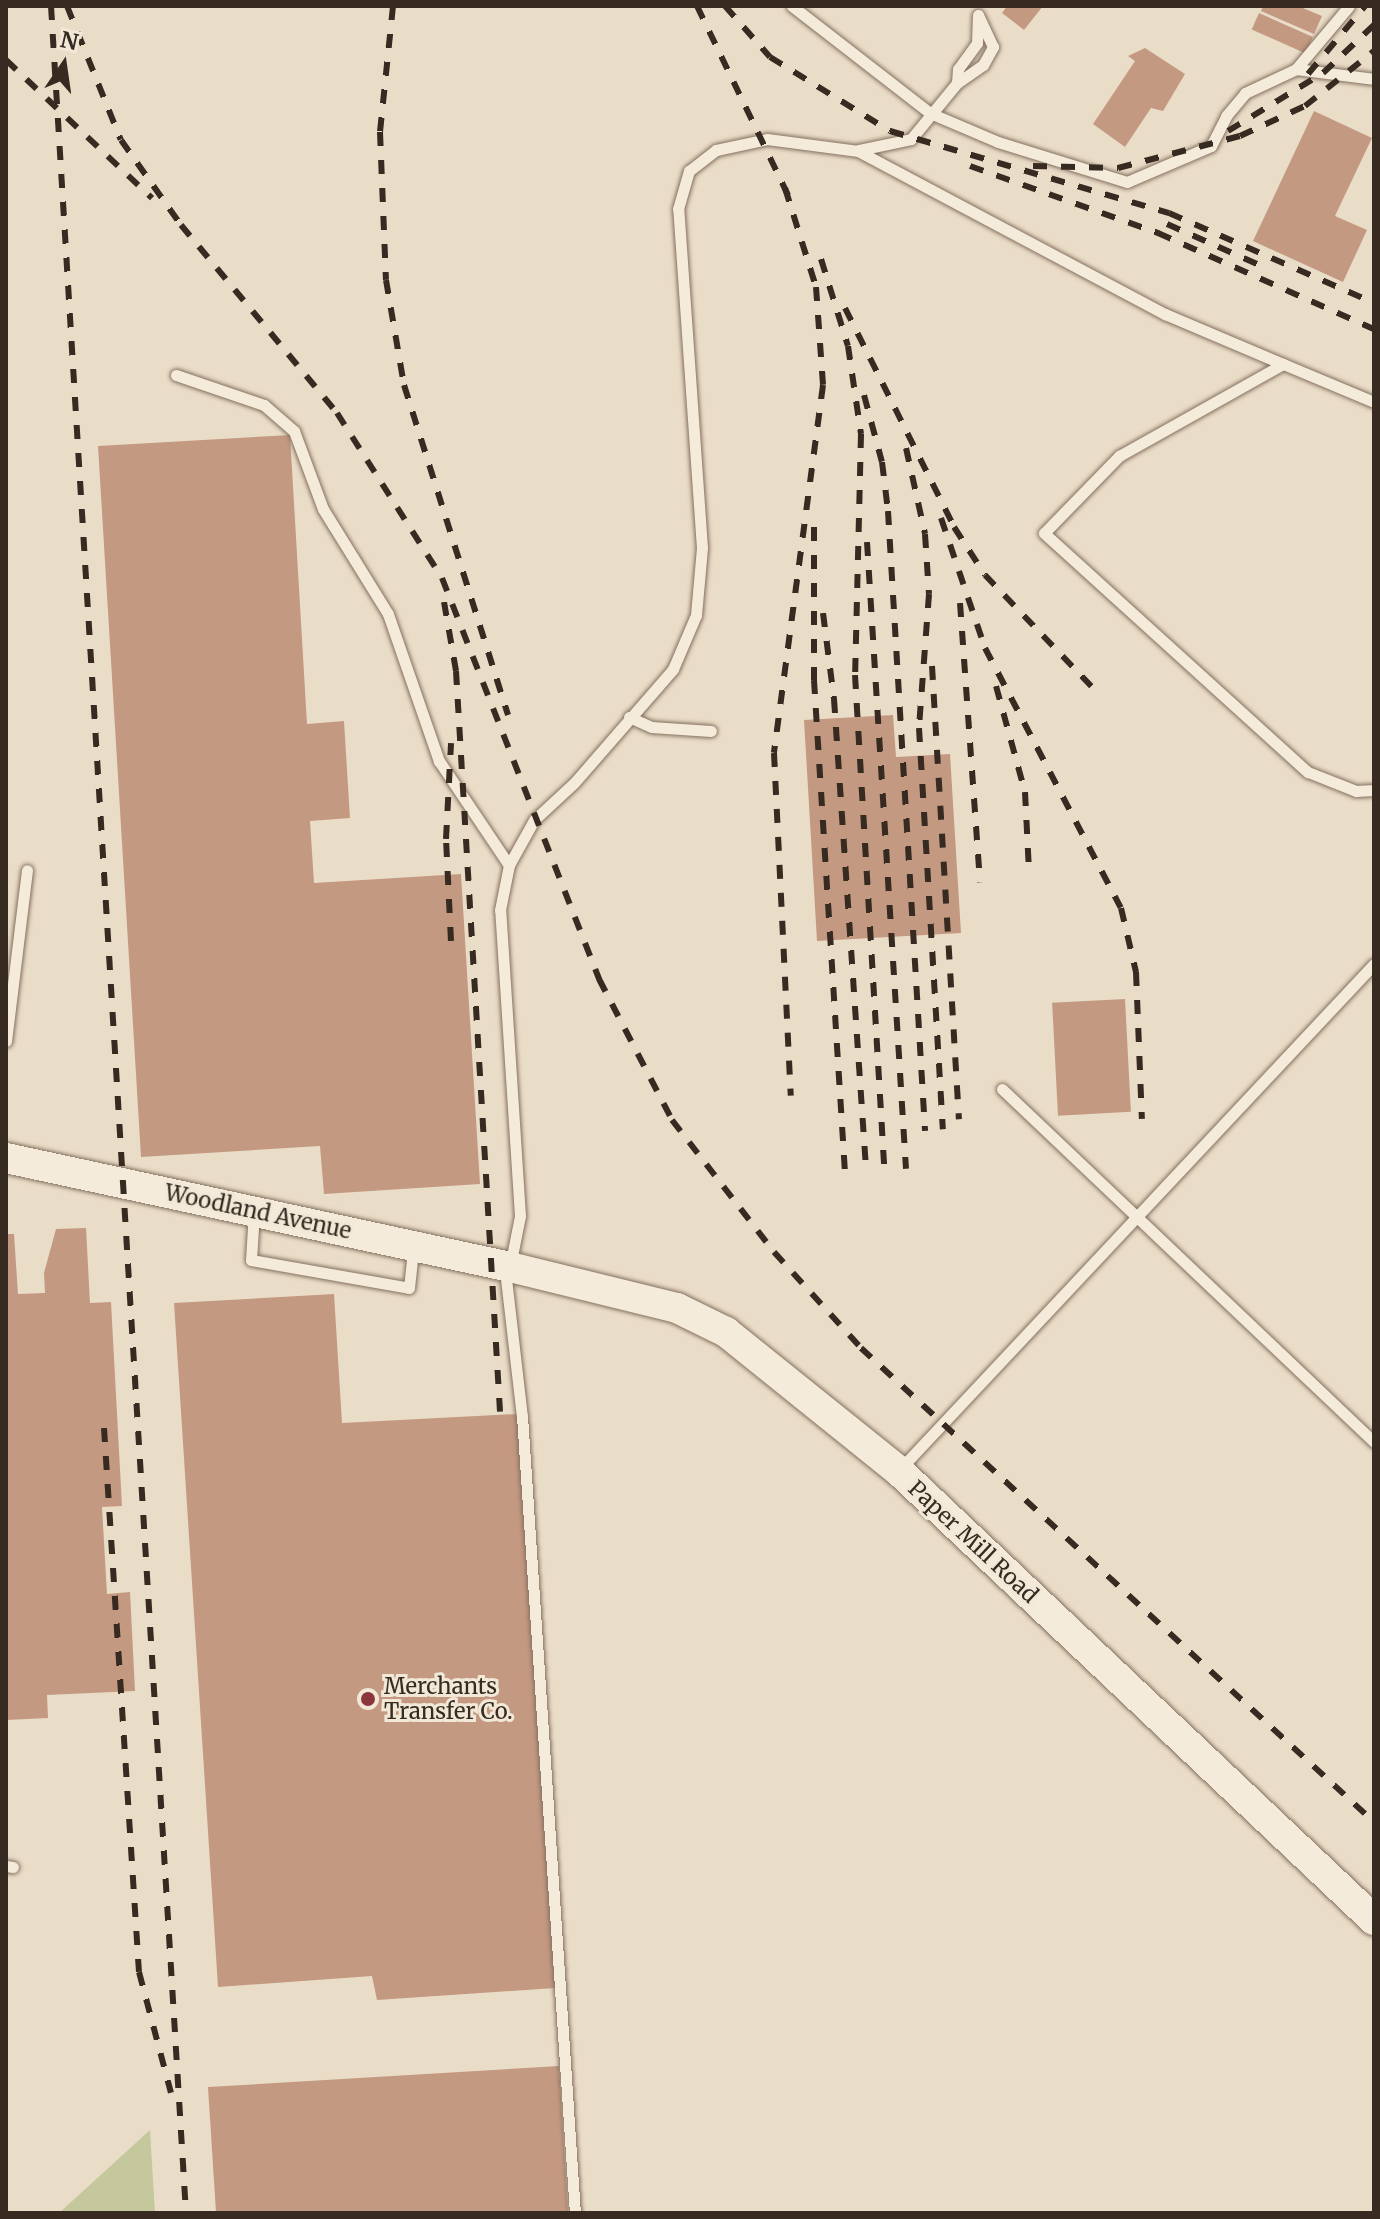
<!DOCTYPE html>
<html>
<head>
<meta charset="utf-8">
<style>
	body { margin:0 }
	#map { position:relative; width:1380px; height:2219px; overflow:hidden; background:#eaddc8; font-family:Merriweather,serif }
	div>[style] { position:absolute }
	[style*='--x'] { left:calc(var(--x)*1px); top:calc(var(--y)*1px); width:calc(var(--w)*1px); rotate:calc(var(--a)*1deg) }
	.green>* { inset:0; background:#c5c79d }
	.building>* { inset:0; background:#c49982; transform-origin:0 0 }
	.roads { filter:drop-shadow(0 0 2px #84705f) drop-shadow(0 0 2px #84705f) }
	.lane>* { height:11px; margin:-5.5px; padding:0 5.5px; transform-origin:5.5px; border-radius:5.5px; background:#f5ebda }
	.secondary>* { height:30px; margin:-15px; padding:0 15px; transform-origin:15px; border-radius:15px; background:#f5ebda }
	.rail>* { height:6px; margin-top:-3px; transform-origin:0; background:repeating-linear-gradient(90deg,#362a21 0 14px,transparent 0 28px) }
	.dots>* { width:22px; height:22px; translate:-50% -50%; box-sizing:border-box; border:4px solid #f2e8d7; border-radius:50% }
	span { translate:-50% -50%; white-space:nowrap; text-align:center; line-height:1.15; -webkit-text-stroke:6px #f2e8d7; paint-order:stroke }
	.street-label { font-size:22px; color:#362a21 }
	.poi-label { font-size:22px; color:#362a21 }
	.left { translate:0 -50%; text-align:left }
	.frame { position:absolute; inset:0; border:8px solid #362a21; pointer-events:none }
	.north { position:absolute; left:24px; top:24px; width:80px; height:80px; -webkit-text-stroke:6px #f2e8d7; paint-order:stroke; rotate:13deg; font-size:22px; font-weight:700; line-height:32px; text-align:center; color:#362a21 }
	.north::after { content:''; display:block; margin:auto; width:28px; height:36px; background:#362a21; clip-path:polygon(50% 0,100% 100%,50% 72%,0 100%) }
</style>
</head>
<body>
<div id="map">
	<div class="green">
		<i style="clip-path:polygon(150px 2130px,155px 2213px,59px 2213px)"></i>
	</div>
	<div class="building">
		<i style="clip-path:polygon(1007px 6px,1043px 6px,1024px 30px,1002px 13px)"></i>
		<i style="clip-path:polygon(1263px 6px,1298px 6px,1322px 16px,1314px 34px,1261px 11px)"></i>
		<i style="left:1259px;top:13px;width:59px;height:18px;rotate:24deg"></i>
		<i style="clip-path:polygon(1145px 48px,1185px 74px,1163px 111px,1151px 108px,1125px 147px,1093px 124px,1135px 61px,1128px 56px)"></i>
		<i style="clip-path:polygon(1314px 111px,1372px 138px,1335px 216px,1367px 230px,1343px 282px,1253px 241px)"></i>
		<i style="clip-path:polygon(290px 435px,307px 724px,344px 721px,350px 818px,310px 821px,314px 883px,461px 874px,480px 1184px,324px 1194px,320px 1146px,141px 1157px,98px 446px)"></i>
		<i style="clip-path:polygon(893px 715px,896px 757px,950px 754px,961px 933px,817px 941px,804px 720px)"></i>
		<i style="left:1125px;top:999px;width:113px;height:73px;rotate:87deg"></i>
		<i style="clip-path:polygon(86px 1228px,90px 1303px,111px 1302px,122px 1506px,102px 1507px,107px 1594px,130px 1592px,135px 1691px,47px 1695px,48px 1718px,6px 1720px,6px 1234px,14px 1234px,18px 1294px,45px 1293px,44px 1273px,56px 1229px)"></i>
		<i style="clip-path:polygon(334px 1294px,342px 1423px,517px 1414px,555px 1988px,377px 2000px,372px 1976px,218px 1987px,174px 1303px)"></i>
		<i style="clip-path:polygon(559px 2066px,568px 2213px,216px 2213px,208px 2087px)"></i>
	</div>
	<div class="roads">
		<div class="lane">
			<i style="--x:792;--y:6;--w:175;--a:37.8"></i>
			<i style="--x:930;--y:113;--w:74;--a:23.1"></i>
			<i style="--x:998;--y:142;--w:135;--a:17.2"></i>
			<i style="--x:1127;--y:182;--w:91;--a:-23.2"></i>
			<i style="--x:1211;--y:146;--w:34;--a:-63"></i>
			<i style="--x:1226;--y:116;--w:30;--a:-50"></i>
			<i style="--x:1245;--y:93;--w:56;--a:-25.2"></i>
			<i style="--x:1296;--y:69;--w:82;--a:-49.9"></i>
			<i style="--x:1296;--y:69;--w:79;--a:7.3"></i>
			<i style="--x:859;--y:150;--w:53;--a:-11.9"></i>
			<i style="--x:911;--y:139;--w:72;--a:-50.6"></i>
			<i style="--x:957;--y:83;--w:32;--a:-35"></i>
			<i style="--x:983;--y:65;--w:21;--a:-61"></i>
			<i style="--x:993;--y:47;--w:35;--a:-115"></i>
			<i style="--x:978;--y:15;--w:28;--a:92"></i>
			<i style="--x:977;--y:43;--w:32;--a:126"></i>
			<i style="--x:958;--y:69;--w:14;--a:94"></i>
			<i style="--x:176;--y:375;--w:93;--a:18.8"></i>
			<i style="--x:264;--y:405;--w:40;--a:41"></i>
			<i style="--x:294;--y:431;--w:83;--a:69.6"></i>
			<i style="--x:323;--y:509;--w:123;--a:58.2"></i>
			<i style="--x:388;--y:614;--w:156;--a:70.9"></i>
			<i style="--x:439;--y:761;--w:125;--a:56.1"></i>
			<i style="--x:1374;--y:402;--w:99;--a:-157.3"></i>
			<i style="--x:1283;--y:364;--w:188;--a:150.7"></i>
			<i style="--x:1119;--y:456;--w:107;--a:134.2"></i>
			<i style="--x:1044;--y:533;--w:356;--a:42.2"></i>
			<i style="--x:1308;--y:772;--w:52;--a:21.6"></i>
			<i style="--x:1356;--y:791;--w:18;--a:-3"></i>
			<i style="--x:629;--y:717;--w:24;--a:24"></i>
			<i style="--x:651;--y:727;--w:60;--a:3.8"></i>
			<i style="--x:6;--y:1041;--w:172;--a:-83"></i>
			<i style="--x:1002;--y:1089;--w:513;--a:43.5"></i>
			<i style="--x:254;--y:1212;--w:48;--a:93.6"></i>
			<i style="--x:251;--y:1260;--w:160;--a:10"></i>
			<i style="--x:409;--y:1288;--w:38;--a:-84"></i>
			<i style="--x:510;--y:1266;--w:51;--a:-78.7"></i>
			<i style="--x:520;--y:1216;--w:307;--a:-93.7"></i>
			<i style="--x:500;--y:910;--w:46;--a:-78.7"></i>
			<i style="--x:509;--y:865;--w:51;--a:-60.9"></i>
			<i style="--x:534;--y:820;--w:54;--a:-42.8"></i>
			<i style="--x:574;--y:783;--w:151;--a:-49"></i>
			<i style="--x:673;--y:669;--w:59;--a:-66.9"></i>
			<i style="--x:696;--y:615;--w:67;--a:-84.9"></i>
			<i style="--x:702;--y:548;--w:340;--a:-94"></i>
			<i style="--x:678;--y:209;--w:40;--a:-74"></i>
			<i style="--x:689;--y:171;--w:34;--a:-38"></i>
			<i style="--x:716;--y:150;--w:52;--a:-12.2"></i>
			<i style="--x:767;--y:139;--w:92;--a:7.5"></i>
			<i style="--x:858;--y:151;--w:348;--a:28"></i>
			<i style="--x:1165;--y:314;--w:128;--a:23"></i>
			<i style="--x:505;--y:1270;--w:147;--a:83.4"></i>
			<i style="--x:522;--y:1416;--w:799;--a:86.2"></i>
			<i style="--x:901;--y:1468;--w:691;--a:-46.82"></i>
			<i style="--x:6;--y:1866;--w:7;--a:8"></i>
		</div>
		<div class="secondary">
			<i style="--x:6;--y:1158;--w:516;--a:12.2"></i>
			<i style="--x:510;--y:1267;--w:172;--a:13.8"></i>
			<i style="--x:677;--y:1308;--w:55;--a:26.1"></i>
			<i style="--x:726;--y:1332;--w:222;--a:38.8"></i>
			<i style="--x:899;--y:1471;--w:654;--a:43.39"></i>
		</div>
	</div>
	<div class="rail">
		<i style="--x:51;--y:6;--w:2211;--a:86.5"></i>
		<i style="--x:67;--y:6;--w:144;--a:68.1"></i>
		<i style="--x:121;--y:140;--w:104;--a:54.8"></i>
		<i style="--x:181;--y:225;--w:244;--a:50.3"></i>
		<i style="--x:337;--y:413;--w:196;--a:57.5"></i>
		<i style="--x:442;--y:578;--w:431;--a:68.6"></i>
		<i style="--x:599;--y:979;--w:159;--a:62.6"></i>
		<i style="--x:672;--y:1120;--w:167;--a:52.3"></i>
		<i style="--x:774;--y:1252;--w:130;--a:47.8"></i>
		<i style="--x:861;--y:1348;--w:698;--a:42.74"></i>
		<i style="--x:393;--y:6;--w:127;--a:95.9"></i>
		<i style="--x:380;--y:132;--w:148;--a:87.7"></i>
		<i style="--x:386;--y:280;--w:107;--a:80.3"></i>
		<i style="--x:404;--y:385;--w:346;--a:72.5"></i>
		<i style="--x:697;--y:6;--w:212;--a:64.3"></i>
		<i style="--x:725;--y:6;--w:68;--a:48.6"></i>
		<i style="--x:770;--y:57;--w:141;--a:31.7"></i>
		<i style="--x:890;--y:131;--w:291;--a:16.4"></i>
		<i style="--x:1169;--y:213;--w:224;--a:23.7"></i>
		<i style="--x:6;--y:60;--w:201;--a:43.4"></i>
		<i style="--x:1308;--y:74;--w:89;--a:-50"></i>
		<i style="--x:1228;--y:131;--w:111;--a:-31.4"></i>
		<i style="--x:1323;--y:73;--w:70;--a:-43.3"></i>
		<i style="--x:970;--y:166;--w:200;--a:19.6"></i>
		<i style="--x:1158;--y:233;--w:236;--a:24"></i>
		<i style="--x:1033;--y:166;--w:85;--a:1.3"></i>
		<i style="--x:1118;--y:168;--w:126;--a:-14.7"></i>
		<i style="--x:1240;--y:136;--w:72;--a:-24.8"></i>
		<i style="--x:1305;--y:106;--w:88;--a:-38.6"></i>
		<i style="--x:785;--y:188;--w:104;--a:72.6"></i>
		<i style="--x:816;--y:287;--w:98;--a:85.9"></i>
		<i style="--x:823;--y:385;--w:371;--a:97.6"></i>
		<i style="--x:774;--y:753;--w:343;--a:87.2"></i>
		<i style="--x:1167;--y:224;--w:101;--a:24"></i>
		<i style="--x:821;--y:259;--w:91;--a:72.8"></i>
		<i style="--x:848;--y:346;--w:89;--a:81.6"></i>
		<i style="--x:861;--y:434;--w:241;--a:91.4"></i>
		<i style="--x:855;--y:675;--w:499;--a:86.6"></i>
		<i style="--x:845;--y:308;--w:245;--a:63.5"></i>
		<i style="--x:954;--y:527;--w:57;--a:57.1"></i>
		<i style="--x:985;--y:575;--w:156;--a:46.3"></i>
		<i style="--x:864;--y:395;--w:69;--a:75"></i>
		<i style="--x:882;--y:462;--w:49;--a:83"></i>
		<i style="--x:888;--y:511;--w:621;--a:86.58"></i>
		<i style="--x:906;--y:448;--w:88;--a:77.5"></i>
		<i style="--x:925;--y:534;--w:60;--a:86.2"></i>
		<i style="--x:929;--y:594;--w:134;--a:94.3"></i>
		<i style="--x:919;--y:728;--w:402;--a:86.6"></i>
		<i style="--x:941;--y:518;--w:137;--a:71.3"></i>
		<i style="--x:985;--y:648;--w:293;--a:62.4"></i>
		<i style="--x:1121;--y:908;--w:66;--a:76.8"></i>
		<i style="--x:1136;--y:972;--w:147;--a:87.7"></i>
		<i style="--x:814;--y:527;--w:153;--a:90"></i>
		<i style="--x:814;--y:680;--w:495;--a:86.4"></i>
		<i style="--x:867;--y:542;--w:628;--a:86.44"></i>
		<i style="--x:444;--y:602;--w:70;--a:80.1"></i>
		<i style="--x:456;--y:671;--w:742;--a:86.6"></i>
		<i style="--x:960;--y:603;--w:280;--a:85.9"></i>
		<i style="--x:823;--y:613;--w:87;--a:82.7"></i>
		<i style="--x:834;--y:699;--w:475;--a:86.1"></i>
		<i style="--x:932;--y:666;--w:454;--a:86.6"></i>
		<i style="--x:996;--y:686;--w:110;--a:74.7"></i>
		<i style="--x:1025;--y:792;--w:78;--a:87.1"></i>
		<i style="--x:451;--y:941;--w:102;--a:-92.8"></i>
		<i style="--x:446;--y:839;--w:96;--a:-87"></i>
		<i style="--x:104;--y:1428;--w:545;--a:86.32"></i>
		<i style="--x:139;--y:1972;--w:125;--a:75.2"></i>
	</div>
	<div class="dots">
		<i style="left:368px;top:1699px;background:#8d353c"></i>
	</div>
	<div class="street-label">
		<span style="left:258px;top:1212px;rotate:12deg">Woodland Avenue</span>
		<span style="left:973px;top:1542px;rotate:43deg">Paper Mill Road</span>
	</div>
	<div class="poi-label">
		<span class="left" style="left:384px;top:1699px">Merchants<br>Transfer Co.</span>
	</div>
	<div class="frame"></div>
	<div class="north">N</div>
</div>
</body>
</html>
